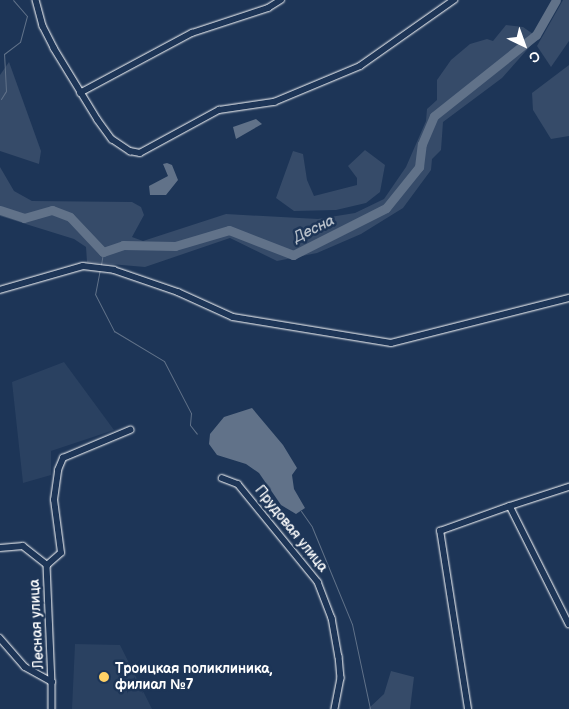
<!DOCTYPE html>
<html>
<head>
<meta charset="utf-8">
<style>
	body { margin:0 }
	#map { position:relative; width:569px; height:709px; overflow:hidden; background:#1d3557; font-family:"Balsamiq Sans",sans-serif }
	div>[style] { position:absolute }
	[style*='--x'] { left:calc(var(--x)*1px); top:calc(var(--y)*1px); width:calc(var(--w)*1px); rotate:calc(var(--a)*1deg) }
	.built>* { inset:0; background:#2a4161 }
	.green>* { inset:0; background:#364b69 }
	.water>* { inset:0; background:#617289 }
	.stream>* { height:1px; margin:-0.5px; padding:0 0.5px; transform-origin:0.5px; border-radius:0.5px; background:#617289 }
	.river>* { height:9px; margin:-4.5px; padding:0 4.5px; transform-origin:4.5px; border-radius:4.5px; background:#617289 }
	.roads { filter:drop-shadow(0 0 1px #fff) drop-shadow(0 0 1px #fff) }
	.minor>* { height:5.5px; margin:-2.75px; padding:0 2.75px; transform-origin:2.75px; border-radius:2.75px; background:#1d3557 }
	.dots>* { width:14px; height:14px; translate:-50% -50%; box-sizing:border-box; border:2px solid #1d3557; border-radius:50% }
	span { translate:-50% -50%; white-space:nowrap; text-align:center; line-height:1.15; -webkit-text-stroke:5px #1d3557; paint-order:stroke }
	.street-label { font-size:14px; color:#fff }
	.poi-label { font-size:14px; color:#fff; font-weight:700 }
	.left { translate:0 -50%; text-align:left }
	.water-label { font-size:15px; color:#b8c0ca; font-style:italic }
	.north { position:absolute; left:499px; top:20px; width:50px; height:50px; -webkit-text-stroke:4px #1d3557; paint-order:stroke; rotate:138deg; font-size:14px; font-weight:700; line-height:20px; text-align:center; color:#fff }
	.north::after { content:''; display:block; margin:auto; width:18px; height:22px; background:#fff; clip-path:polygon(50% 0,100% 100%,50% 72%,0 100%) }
</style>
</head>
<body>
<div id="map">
	<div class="built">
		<i style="clip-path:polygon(64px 362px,114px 430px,51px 451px,51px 475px,23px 483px,12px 382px)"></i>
		<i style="clip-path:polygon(75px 644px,120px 645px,152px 709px,72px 709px)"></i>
	</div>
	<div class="green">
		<i style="clip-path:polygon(563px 0,569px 0,569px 41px,551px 67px,537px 46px)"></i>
		<i style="clip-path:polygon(506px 25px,523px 27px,533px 34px,533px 43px,502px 78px,443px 122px,441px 150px,432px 159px,431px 170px,403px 208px,361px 234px,317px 253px,277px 261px,230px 238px,145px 267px,87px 262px,86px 247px,74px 239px,0 216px,0 167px,14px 191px,32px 201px,132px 202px,141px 207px,144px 215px,132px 237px,143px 241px,226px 214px,318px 219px,355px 213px,384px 199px,406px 167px,426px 121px,427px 109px,437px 100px,437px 80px,451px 60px,470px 44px,487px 39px,493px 41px)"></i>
		<i style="clip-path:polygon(9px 62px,41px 151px,39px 164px,0 151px,0 75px)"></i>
		<i style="clip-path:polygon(569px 65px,569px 136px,551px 139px,533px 110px,532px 93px)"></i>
		<i style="clip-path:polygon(365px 150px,385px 165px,380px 192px,366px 203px,336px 210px,294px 211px,276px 198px,293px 151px,303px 154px,307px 180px,314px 196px,357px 185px,357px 178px,348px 166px)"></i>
		<i style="clip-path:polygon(391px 671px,414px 677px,410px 709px,368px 709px,384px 694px)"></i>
	</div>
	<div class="water">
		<i style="clip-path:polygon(256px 119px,262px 124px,236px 139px,233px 127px)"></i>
		<i style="clip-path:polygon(167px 163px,172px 165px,178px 180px,166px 195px,150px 195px,149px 186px,168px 176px,163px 164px)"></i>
		<i style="clip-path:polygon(252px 408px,283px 445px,297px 468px,292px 475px,294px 489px,305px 508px,296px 514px,281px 505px,259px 473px,246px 464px,217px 455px,209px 444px,210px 434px,224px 417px)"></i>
	</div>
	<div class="stream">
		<i style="--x:1;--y:99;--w:9;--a:-58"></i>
		<i style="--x:6;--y:91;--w:37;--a:-93"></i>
		<i style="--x:4;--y:54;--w:20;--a:-37"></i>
		<i style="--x:20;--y:42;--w:27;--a:-75"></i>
		<i style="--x:27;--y:16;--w:21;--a:-131"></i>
		<i style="--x:101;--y:265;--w:13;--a:-81"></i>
		<i style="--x:100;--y:269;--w:25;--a:101"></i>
		<i style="--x:95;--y:294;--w:42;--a:62.8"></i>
		<i style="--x:114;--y:331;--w:58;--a:31"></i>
		<i style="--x:164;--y:361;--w:59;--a:62.6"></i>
		<i style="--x:191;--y:413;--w:12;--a:95"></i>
		<i style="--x:190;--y:425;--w:11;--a:52"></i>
		<i style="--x:301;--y:511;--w:19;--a:55"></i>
		<i style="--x:312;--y:527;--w:105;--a:67.6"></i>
		<i style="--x:352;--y:624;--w:87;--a:78"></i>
	</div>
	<div class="river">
		<i style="--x:0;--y:210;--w:25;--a:18"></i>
		<i style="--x:24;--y:218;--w:29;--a:-16"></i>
		<i style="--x:52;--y:210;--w:19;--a:21"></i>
		<i style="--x:70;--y:217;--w:48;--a:46.7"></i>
		<i style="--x:103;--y:252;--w:21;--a:-19"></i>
		<i style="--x:123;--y:245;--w:52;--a:1.1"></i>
		<i style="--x:175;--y:246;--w:56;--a:-16.5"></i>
		<i style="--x:229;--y:230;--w:69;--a:21.3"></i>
		<i style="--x:293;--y:255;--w:104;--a:-26.8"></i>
		<i style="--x:386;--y:208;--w:53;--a:-51.2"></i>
		<i style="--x:419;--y:167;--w:23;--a:-83"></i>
		<i style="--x:422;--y:144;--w:30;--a:-67"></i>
		<i style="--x:434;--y:116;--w:130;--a:-38.5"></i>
		<i style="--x:536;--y:35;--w:40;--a:-60.3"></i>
	</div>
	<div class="roads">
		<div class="minor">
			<i style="--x:36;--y:0;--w:27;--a:75"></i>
			<i style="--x:43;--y:26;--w:25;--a:63"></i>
			<i style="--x:54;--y:48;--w:84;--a:58.6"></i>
			<i style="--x:98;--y:120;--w:24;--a:54"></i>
			<i style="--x:112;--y:139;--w:22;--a:34"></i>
			<i style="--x:130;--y:151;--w:10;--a:11"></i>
			<i style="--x:140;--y:153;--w:90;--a:-28.6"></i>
			<i style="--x:219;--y:110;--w:56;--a:-8.3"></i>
			<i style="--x:274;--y:102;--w:93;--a:-22.7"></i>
			<i style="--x:360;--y:66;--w:115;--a:-35.1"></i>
			<i style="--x:80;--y:93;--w:127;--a:-28.2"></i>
			<i style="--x:192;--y:33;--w:80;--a:-18.2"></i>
			<i style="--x:268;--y:8;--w:15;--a:-32"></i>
			<i style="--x:0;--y:290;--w:86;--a:-16.1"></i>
			<i style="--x:83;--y:266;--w:31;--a:7"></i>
			<i style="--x:114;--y:270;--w:68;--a:19"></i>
			<i style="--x:178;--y:292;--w:60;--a:24.4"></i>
			<i style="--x:233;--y:317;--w:160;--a:9.3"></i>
			<i style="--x:391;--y:343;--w:184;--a:-14.2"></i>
			<i style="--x:222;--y:478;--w:17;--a:21"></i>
			<i style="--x:238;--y:484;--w:127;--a:50.8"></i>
			<i style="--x:318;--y:582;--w:39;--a:69"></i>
			<i style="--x:332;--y:618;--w:39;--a:80"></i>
			<i style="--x:339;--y:656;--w:22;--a:85"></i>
			<i style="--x:341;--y:678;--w:32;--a:101"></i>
			<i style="--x:510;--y:506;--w:62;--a:-17.9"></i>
			<i style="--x:0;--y:548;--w:23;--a:-5"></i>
			<i style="--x:23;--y:546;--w:31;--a:38"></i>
			<i style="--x:47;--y:565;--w:18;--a:-41"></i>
			<i style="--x:61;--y:553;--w:53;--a:-97.5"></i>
			<i style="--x:54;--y:500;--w:30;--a:-82"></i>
			<i style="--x:58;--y:470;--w:13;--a:-67"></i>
			<i style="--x:63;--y:458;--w:73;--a:-22.7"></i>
			<i style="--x:47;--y:565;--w:117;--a:87.6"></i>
			<i style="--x:0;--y:638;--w:38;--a:49"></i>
			<i style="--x:25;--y:667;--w:31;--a:29"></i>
			<i style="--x:52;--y:682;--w:27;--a:90"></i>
			<i style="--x:468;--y:709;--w:180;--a:-98.9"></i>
			<i style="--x:440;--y:531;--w:74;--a:-19.7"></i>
			<i style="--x:510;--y:506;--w:132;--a:63.4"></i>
		</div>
	</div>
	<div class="dots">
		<i style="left:104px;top:677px;background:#ffd166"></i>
	</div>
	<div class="street-label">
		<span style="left:291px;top:529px;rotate:51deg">Прудовая улица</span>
		<span style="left:37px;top:624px;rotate:-93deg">Лесная улица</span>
	</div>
	<div class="poi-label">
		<span class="left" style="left:115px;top:677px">Троицкая поликлиника,<br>филиал №7</span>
	</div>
	<div class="water-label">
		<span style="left:314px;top:229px;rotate:-26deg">Десна</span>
	</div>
	<div class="north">С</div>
</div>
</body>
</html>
